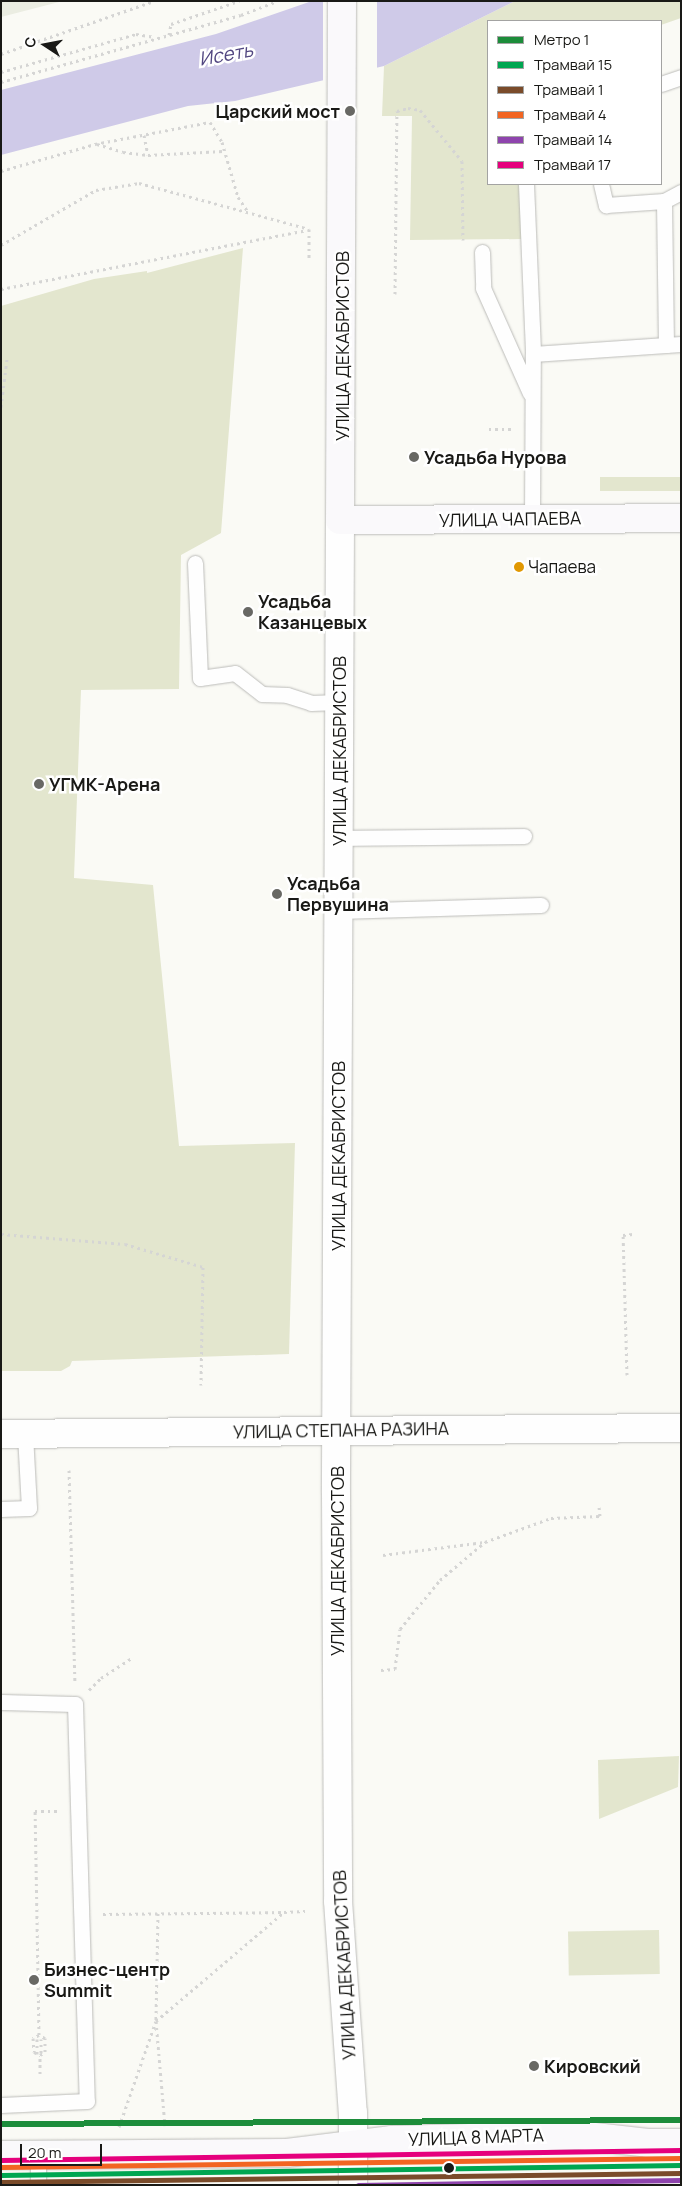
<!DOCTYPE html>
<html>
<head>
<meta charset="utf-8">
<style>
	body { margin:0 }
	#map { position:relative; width:682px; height:2186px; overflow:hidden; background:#fafaf5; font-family:Manrope,sans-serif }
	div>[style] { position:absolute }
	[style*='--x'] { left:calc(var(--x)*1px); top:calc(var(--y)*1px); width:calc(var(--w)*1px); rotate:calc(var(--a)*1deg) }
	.built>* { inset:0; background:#ebede2 }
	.green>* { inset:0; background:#e3e6ce; transform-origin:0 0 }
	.water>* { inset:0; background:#cfcae8 }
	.pier>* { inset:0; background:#fafaf5; transform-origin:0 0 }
	.path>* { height:3px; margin-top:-1.5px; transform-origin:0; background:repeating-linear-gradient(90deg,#d5d5d4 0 2.5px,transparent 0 6.5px) }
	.roads { filter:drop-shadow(0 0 1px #bcbcb9) drop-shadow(0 0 1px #bcbcb9) }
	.service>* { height:15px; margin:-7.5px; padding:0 7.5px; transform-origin:7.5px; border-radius:7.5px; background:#fefefe }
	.tertiary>* { height:28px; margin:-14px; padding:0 14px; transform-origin:14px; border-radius:14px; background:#fefefe }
	.secondary>* { height:28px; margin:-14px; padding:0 14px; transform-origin:14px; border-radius:14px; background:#faf9fb }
	.tram-1>* { height:5px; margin:-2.5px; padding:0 2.5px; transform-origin:2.5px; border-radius:2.5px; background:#00a651 }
	.tram-2>* { height:5px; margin:-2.5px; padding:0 2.5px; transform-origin:2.5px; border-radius:2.5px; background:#7a4b2a }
	.tram-3>* { height:5px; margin:-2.5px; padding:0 2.5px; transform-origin:2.5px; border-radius:2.5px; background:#f26522 }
	.tram-4>* { height:5px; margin:-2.5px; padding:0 2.5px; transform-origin:2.5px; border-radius:2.5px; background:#8e44ad }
	.tram-5>* { height:5px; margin:-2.5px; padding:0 2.5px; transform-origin:2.5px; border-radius:2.5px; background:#e5007d }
	.metro-1>* { height:6px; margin:-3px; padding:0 3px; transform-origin:3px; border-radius:3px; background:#1c8c3a }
	.dots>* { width:14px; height:14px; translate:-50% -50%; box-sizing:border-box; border:2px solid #fff; border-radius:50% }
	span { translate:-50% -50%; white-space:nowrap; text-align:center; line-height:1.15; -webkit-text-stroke:5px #fff; paint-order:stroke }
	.bus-label { font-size:17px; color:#191916 }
	.left { translate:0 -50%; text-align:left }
	.poi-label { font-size:18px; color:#191916; font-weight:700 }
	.right { translate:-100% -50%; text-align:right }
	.street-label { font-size:18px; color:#191916 }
	.water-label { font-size:19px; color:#514680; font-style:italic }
	.frame { position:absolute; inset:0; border:2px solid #191916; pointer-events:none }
	.legend { position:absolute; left:487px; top:20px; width:175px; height:165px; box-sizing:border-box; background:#fff; border:1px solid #a3a3a2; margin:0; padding:6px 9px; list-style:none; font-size:15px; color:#191916 }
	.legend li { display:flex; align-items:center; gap:10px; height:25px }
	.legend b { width:25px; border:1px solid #a3a3a2 }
	.north { position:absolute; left:20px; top:20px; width:50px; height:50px; -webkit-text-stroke:4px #fff; paint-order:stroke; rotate:281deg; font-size:14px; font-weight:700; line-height:20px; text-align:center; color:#191916 }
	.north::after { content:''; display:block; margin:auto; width:18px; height:22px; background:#191916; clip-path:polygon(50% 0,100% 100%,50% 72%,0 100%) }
	.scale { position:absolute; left:20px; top:2144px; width:82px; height:22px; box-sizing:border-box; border:2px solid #191916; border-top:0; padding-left:6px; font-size:15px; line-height:18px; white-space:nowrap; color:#191916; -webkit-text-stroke:4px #fff; paint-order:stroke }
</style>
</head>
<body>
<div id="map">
	<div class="built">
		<i style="clip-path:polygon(1px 1px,63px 1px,1px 17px)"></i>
	</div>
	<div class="green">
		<i style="clip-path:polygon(515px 1px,681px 1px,681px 18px,661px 25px,661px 21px,488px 21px,488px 184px,520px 184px,522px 239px,410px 240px,412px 116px,382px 116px,384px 66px)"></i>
		<i style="clip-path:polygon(243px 248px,221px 533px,181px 555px,179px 689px,81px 690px,74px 878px,153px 885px,179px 1146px,295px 1143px,289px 1354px,72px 1361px,70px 1366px,61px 1371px,1px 1371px,1px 306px,94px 279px,147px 271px,147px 273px)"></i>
		<i style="left:681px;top:477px;width:14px;height:81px;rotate:90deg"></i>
		<i style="clip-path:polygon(679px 1756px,678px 1787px,599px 1819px,598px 1760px)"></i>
		<i style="left:659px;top:1930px;width:44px;height:91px;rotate:89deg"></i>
	</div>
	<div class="water">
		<i style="clip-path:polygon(312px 1px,515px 1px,384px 66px,235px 101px,188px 106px,1px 155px,1px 90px,216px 34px)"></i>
	</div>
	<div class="pier">
		<i style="left:323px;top:1px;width:54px;height:80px"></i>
	</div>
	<div class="path">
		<i style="--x:169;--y:35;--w:11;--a:-80"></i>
		<i style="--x:171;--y:24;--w:72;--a:-18.7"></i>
		<i style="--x:1;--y:54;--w:162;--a:-19.1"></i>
		<i style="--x:1;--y:72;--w:140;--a:-15.7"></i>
		<i style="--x:136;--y:34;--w:19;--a:9"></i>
		<i style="--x:1;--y:82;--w:249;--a:-15.6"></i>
		<i style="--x:241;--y:15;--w:39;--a:-21"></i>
		<i style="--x:144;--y:135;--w:20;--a:79"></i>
		<i style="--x:97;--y:144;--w:27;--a:17"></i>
		<i style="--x:123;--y:152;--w:25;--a:7"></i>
		<i style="--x:148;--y:155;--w:75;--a:-3.1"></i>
		<i style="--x:1;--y:171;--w:98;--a:-16"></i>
		<i style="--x:95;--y:144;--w:117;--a:-10.8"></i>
		<i style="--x:210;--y:122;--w:23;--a:59"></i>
		<i style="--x:222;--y:142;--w:57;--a:73.8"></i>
		<i style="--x:238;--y:197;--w:18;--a:56"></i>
		<i style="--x:1;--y:245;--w:110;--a:-30.1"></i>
		<i style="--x:96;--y:190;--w:44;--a:-9.2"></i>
		<i style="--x:139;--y:183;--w:176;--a:15.1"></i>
		<i style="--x:309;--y:229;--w:30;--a:90"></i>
		<i style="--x:1;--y:289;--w:312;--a:-10.9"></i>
		<i style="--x:395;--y:294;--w:183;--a:-89.4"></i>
		<i style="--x:397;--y:111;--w:11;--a:-15"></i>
		<i style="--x:408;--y:108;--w:12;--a:9"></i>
		<i style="--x:420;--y:110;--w:66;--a:50.5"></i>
		<i style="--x:462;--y:161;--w:79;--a:89.3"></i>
		<i style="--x:1;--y:407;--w:48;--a:-82.9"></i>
		<i style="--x:489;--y:429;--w:22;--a:0"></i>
		<i style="--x:1;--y:1234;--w:124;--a:4.6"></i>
		<i style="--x:125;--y:1244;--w:81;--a:16.4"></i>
		<i style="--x:203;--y:1267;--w:118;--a:91"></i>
		<i style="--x:627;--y:1375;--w:140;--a:-91.6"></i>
		<i style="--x:623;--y:1235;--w:10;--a:-6"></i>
		<i style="--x:69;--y:1470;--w:214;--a:88.4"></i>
		<i style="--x:383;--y:1555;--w:102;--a:-7.3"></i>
		<i style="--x:381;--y:1670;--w:14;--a:-4"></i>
		<i style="--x:395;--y:1669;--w:40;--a:-82.9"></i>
		<i style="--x:400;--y:1629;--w:63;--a:-50.8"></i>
		<i style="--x:440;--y:1580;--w:59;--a:-40.2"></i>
		<i style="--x:485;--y:1542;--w:70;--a:-20"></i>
		<i style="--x:551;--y:1518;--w:49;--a:-2.3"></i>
		<i style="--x:600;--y:1516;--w:9;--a:-96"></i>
		<i style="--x:89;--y:1690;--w:17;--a:-45"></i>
		<i style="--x:101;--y:1678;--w:38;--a:-33"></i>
		<i style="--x:158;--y:1913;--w:108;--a:91.1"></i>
		<i style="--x:156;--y:2021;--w:105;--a:85.1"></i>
		<i style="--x:103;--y:1914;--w:181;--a:-0.6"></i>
		<i style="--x:39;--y:2035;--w:7;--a:153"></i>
		<i style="--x:33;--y:2038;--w:14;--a:86"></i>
		<i style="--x:34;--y:2052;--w:7;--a:27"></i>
		<i style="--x:37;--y:2039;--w:15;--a:90"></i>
		<i style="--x:41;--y:2053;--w:14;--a:-90"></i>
		<i style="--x:40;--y:2074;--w:19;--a:-90"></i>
		<i style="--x:40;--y:2055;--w:6;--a:-31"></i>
		<i style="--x:45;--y:2052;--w:14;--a:-90"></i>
		<i style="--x:45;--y:2038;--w:7;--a:-153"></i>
		<i style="--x:39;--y:2035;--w:224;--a:-91"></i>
		<i style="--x:35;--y:1811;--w:22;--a:0"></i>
		<i style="--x:119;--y:2127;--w:112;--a:-70.8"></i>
		<i style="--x:156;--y:2021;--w:168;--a:-40.4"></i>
		<i style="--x:284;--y:1912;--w:21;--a:-3"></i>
	</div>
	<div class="roads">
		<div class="service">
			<i style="--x:661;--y:84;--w:21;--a:-19"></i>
			<i style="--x:526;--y:184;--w:170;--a:87.6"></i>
			<i style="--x:601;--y:184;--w:22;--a:77"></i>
			<i style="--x:606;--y:205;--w:58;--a:-3.9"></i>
			<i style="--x:482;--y:252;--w:36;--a:88"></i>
			<i style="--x:483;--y:288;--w:115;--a:65.9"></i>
			<i style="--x:666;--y:345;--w:144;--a:-90.8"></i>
			<i style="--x:664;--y:201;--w:19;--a:-28"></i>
			<i style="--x:532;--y:519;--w:165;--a:-89.7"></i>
			<i style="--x:533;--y:354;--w:148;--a:-3.9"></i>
			<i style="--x:195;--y:563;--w:115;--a:87.5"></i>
			<i style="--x:200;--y:678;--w:35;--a:-8"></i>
			<i style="--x:235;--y:673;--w:34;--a:38"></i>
			<i style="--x:262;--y:694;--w:25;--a:2"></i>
			<i style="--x:287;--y:695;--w:25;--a:18"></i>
			<i style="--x:311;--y:703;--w:28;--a:-2"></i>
			<i style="--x:339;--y:838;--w:185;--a:-0.6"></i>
			<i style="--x:338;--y:911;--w:203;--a:-1.7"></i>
			<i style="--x:1;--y:1509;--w:28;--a:-2"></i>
			<i style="--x:29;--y:1508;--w:75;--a:-93.1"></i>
			<i style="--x:1;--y:1702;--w:74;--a:1.5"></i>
			<i style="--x:75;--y:1704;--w:397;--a:88.3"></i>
			<i style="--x:87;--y:2101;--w:86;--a:177.3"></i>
			<i style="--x:38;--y:2185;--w:30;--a:-90"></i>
		</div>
		<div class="tertiary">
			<i style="--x:340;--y:520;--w:973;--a:90.24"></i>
			<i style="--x:336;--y:1493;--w:408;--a:89.7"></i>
			<i style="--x:338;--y:1901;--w:213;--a:86"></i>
			<i style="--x:353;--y:2113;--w:72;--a:90"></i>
			<i style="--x:1;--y:1434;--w:680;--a:-0.51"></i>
		</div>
		<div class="secondary">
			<i style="--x:342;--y:1;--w:519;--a:90.22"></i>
			<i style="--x:340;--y:520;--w:341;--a:-0.3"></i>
			<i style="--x:1;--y:2155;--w:286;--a:-0.4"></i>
			<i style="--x:287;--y:2153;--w:106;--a:-7.1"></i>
			<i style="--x:392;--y:2140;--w:185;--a:-1.5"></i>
			<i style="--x:577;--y:2135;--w:71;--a:6.4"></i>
			<i style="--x:648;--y:2143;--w:33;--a:0"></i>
		</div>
	</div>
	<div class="tram-1">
		<i style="--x:1;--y:2175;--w:680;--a:-0.84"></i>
	</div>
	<div class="tram-2">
		<i style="--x:1;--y:2182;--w:680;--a:-0.76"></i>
	</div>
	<div class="tram-3">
		<i style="--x:1;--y:2167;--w:680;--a:-0.76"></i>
	</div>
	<div class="tram-4">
		<i style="--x:358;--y:2185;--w:323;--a:-0.9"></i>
	</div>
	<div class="tram-5">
		<i style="--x:1;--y:2160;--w:680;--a:-0.84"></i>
	</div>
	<div class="metro-1">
		<i style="--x:1;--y:2124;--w:680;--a:-0.34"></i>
	</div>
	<div class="dots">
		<i style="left:350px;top:111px;background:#686864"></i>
		<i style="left:414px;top:457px;background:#686864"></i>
		<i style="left:519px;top:567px;background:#e19802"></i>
		<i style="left:248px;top:612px;background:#686864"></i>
		<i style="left:39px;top:784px;background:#686864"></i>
		<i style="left:277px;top:894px;background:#686864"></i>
		<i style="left:34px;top:1980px;background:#686864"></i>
		<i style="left:534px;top:2066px;background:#686864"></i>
		<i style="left:449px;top:2168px;background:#191916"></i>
	</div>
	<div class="bus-label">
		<span class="left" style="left:528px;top:567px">Чапаева</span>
	</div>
	<div class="poi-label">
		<span class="right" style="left:340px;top:111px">Царский мост</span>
		<span class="left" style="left:424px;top:457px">Усадьба Нурова</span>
		<span class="left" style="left:258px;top:612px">Усадьба<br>Казанцевых</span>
		<span class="left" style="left:49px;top:784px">УГМК-Арена</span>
		<span class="left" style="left:287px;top:894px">Усадьба<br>Первушина</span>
		<span class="left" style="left:44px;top:1980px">Бизнес-центр<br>Summit</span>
		<span class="left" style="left:544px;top:2066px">Кировский</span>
	</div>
	<div class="street-label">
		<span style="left:342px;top:346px;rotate:-90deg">УЛИЦА ДЕКАБРИСТОВ</span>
		<span style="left:510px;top:519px;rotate:-1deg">УЛИЦА ЧАПАЕВА</span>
		<span style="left:339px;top:751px;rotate:-90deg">УЛИЦА ДЕКАБРИСТОВ</span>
		<span style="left:338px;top:1156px;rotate:-90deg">УЛИЦА ДЕКАБРИСТОВ</span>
		<span style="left:341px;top:1430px;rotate:-1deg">УЛИЦА СТЕПАНА РАЗИНА</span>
		<span style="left:337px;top:1561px;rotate:-90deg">УЛИЦА ДЕКАБРИСТОВ</span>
		<span style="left:344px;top:1965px;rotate:-93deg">УЛИЦА ДЕКАБРИСТОВ</span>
		<span style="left:476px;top:2137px;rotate:-2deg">УЛИЦА 8 МАРТА</span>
	</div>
	<div class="water-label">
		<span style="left:226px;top:55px;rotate:-10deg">Исеть</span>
	</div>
	<div class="frame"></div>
	<ul class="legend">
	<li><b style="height:6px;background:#1c8c3a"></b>Метро 1</li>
	<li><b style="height:6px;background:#00a651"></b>Трамвай 15</li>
	<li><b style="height:6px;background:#7a4b2a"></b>Трамвай 1</li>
	<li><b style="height:6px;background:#f26522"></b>Трамвай 4</li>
	<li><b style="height:6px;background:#8e44ad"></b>Трамвай 14</li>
	<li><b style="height:6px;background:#e5007d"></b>Трамвай 17</li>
	</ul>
	<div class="north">С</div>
	<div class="scale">20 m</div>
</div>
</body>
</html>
